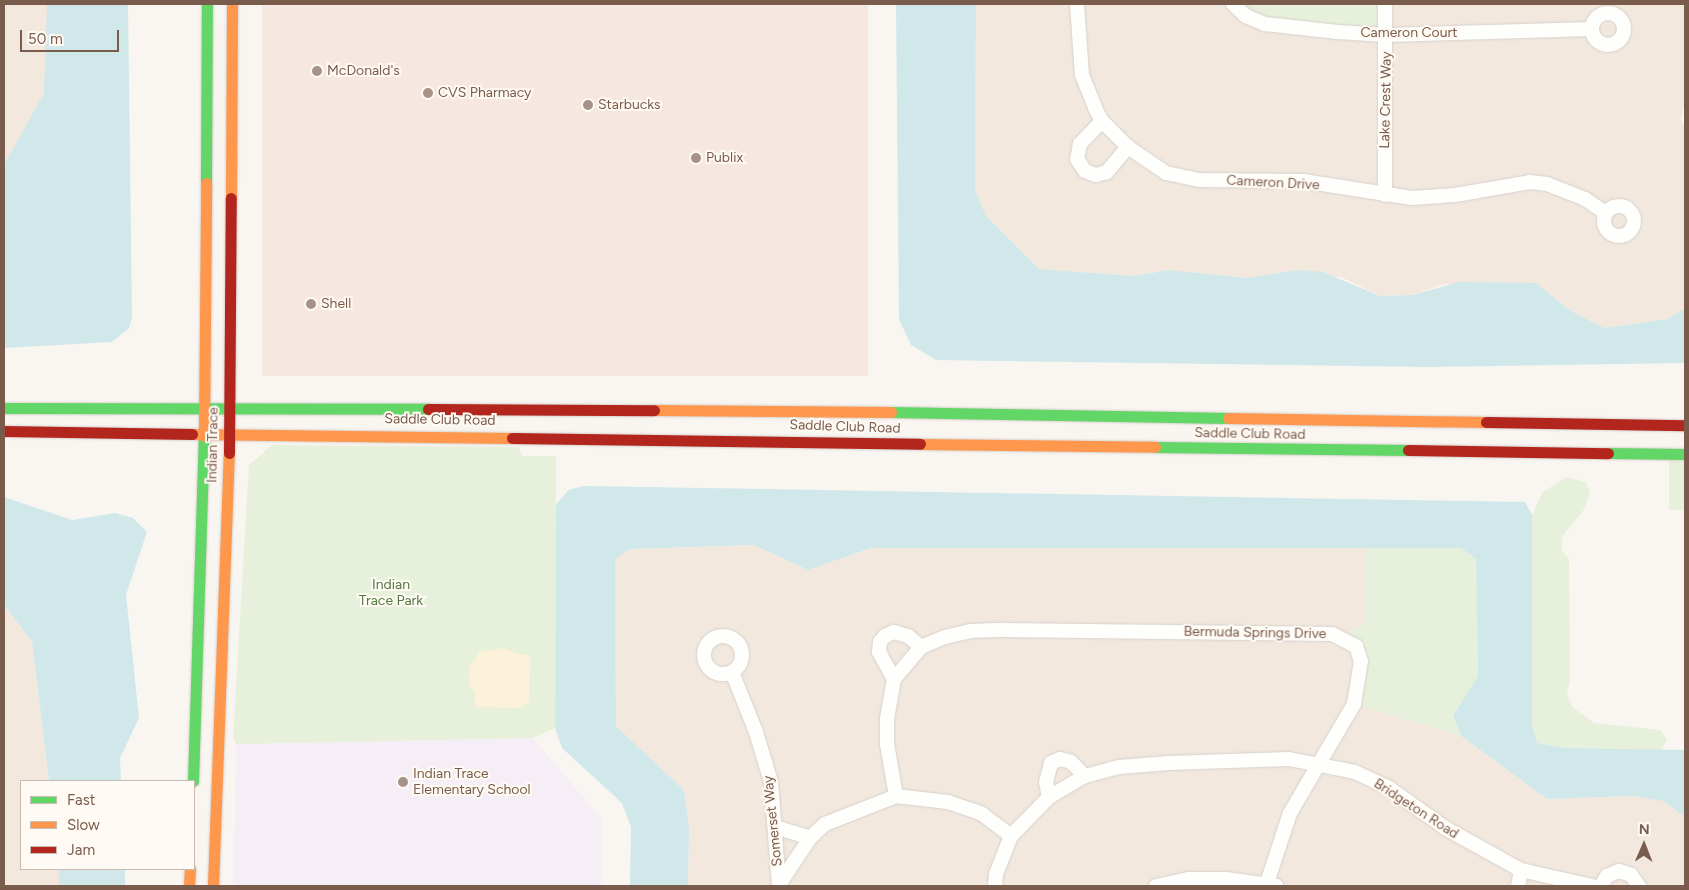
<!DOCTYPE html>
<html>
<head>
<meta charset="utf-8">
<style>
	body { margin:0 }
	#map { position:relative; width:1689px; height:890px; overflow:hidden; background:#f9f5f0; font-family:Figtree,sans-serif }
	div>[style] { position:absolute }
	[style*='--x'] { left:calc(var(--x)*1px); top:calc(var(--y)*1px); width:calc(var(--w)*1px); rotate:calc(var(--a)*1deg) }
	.residential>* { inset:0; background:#f2e8de }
	.commercial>* { inset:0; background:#f6e8e1; transform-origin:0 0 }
	.education>* { inset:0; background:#f6eef6 }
	.green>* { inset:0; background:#e7f0db; transform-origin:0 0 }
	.sand>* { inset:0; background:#fbf2d9 }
	.water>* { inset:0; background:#d0e8ea; transform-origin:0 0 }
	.roads { filter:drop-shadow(0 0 1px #d7d1cb) drop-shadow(0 0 1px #d7d1cb) }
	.street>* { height:14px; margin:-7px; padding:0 7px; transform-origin:7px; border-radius:7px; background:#fefefd }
	.street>.ring { margin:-7px; padding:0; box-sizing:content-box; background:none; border:14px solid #fefefd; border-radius:50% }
	.fast>* { height:11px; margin:-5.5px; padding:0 5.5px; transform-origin:5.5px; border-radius:5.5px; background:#63d668 }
	.slow>* { height:11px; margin:-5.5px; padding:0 5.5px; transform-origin:5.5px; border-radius:5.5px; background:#ff974d }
	.jam>* { height:11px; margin:-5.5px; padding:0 5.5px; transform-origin:5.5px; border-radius:5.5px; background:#b3261e }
	.dots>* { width:14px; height:14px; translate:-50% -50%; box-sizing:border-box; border:2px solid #fffaf3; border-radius:50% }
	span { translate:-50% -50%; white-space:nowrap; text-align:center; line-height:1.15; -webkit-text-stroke:4px #fffaf3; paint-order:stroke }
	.street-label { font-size:14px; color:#7a5c4d }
	.poi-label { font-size:14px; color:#7a5c4d }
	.left { translate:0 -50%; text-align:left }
	.park-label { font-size:14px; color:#537a41 }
	.frame { position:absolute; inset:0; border:5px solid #7a5c4d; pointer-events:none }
	.legend { position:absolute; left:20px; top:780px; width:175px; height:90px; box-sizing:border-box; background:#fffaf3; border:1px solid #cabbb1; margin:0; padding:6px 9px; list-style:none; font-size:15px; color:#7a5c4d }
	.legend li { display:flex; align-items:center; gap:10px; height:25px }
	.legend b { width:25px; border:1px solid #cabbb1 }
	.north { position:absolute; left:1619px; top:820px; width:50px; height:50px; -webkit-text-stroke:4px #fffaf3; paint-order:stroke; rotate:1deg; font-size:14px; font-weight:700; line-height:20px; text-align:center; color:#7a5c4d }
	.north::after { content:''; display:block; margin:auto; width:18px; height:22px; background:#7a5c4d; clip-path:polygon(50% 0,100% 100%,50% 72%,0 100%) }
	.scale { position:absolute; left:20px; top:30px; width:99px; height:22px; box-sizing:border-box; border:2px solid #7a5c4d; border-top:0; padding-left:6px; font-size:15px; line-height:18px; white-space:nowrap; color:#7a5c4d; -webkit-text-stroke:4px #fffaf3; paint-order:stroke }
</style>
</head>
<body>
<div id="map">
	<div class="residential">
		<i style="clip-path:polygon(4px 4px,83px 4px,4px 262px)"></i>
		<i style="clip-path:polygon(976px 4px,1685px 4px,1685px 101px,1681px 120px,1685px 127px,1685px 308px,1668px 319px,1604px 328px,1571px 311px,1536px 283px,1443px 284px,1413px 295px,1380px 296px,1341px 277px,1249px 278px,1169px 270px,1134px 276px,1039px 269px,986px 216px,975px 190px)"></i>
		<i style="clip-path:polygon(754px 545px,808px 570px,871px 548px,1365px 548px,1365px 623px,1356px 646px,1355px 704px,1461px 736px,1547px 799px,1633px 796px,1664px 801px,1685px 817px,1685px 886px,688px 886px,689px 828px,684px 790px,616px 726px,615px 559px,630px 549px)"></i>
		<i style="clip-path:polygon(4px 605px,32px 641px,49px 781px,21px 781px,21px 869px,59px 869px,61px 886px,4px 886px)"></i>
	</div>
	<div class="commercial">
		<i style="left:262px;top:4px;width:606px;height:372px"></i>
	</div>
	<div class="education">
		<i style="clip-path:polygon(533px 738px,602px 820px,601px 886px,233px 886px,236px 744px)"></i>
	</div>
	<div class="green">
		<i style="clip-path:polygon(1233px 4px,1385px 4px,1386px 35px,1265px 24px)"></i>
		<i style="clip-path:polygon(272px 445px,519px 447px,522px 456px,556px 456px,555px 728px,533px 738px,236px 744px,233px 737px,249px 465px)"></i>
		<i style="left:1669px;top:454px;width:16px;height:56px"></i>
		<i style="clip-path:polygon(1566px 477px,1586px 482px,1590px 493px,1583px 511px,1563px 535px,1561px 549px,1569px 559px,1570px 680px,1567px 694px,1572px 707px,1594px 723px,1660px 730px,1667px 739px,1662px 750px,1564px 748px,1537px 743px,1532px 726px,1532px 515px,1542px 493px)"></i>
		<i style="clip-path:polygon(1365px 548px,1461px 548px,1476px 559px,1478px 676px,1453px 716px,1461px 736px,1354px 704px,1361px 661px,1343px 638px,1365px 623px)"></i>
	</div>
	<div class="sand">
		<i style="clip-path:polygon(503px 648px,518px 654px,530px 655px,529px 701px,521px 708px,475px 707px,475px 694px,469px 684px,470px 665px,480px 652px)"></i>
	</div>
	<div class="water">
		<i style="clip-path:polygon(47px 4px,128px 4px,132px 318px,129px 328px,112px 342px,4px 348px,4px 165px,44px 93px)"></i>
		<i style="clip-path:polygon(896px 4px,976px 4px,975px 190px,986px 216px,1039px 269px,1134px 276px,1169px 270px,1248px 278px,1298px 270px,1323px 272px,1380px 296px,1413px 295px,1459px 282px,1536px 283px,1571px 311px,1604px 328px,1668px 319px,1685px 308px,1685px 363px,1428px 367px,936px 360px,911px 345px,899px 319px)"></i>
		<i style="clip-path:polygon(584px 486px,1525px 502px,1532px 515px,1532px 726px,1537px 743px,1564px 748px,1685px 750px,1685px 817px,1663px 801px,1633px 796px,1547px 799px,1461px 736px,1453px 716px,1478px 676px,1476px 559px,1461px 548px,871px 548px,808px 570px,754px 545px,630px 549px,615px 559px,616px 726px,684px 790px,689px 828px,688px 886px,630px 886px,631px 827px,622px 803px,562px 748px,555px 728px,556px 504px,569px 490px)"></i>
		<i style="clip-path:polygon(4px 497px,72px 520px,115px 513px,133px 518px,147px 532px,126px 595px,139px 718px,120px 758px,121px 781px,49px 781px,32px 641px,4px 605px)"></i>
		<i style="left:59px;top:869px;width:66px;height:17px"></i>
	</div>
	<div class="roads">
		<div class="street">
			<i style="--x:1077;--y:4;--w:71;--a:86"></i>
			<i style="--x:1082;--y:75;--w:35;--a:68"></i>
			<i style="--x:1095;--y:108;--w:15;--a:62"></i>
			<i style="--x:1102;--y:121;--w:37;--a:45"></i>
			<i style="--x:1128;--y:147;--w:46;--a:34.4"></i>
			<i style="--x:1166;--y:173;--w:35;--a:12"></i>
			<i style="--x:1200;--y:180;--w:103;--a:0.6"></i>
			<i style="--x:1303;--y:181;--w:110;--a:8.9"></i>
			<i style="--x:1412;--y:198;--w:43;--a:-4"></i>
			<i style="--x:1455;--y:195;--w:76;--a:-9.8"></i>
			<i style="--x:1530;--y:182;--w:17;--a:7"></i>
			<i style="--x:1547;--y:184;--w:41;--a:21.5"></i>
			<i style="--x:1585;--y:199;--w:25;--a:34"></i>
			<i style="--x:1233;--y:4;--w:18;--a:43"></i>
			<i style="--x:1246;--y:16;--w:21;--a:23"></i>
			<i style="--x:1265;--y:24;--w:73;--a:6.3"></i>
			<i style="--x:1338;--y:32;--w:48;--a:3.6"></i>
			<i style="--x:1386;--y:35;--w:206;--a:-1.7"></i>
			<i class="ring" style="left:1592px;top:13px;width:18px;height:18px"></i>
			<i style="--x:1102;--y:121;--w:32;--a:134"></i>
			<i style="--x:1080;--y:144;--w:15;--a:101"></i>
			<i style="--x:1077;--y:159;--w:14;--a:56"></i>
			<i style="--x:1085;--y:171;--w:12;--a:20"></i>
			<i style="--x:1096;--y:175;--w:11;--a:-15"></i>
			<i style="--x:1107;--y:172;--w:33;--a:-50"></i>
			<i style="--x:1385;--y:195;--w:191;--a:-90"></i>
			<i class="ring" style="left:1604px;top:206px;width:16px;height:16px"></i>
			<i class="ring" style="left:704px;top:636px;width:24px;height:24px"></i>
			<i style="--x:732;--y:672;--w:65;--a:68.2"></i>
			<i style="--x:756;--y:732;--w:52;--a:73.3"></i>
			<i style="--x:771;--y:782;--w:104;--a:85.6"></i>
			<i style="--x:894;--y:679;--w:31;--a:-119"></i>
			<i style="--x:879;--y:652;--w:10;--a:-84"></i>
			<i style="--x:880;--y:642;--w:8;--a:-50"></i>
			<i style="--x:885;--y:636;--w:10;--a:-24"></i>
			<i style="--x:894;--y:632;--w:15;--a:16"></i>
			<i style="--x:908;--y:636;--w:17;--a:40"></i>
			<i style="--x:896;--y:796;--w:53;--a:-99.8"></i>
			<i style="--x:887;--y:744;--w:25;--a:-90"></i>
			<i style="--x:887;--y:719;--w:41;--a:-80.1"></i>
			<i style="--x:894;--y:679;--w:42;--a:-49.8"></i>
			<i style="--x:921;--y:647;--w:26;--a:-23"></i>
			<i style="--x:945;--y:637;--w:26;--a:-13"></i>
			<i style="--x:970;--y:631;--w:33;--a:-2"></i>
			<i style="--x:1003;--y:630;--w:329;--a:0.7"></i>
			<i style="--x:1332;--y:634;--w:27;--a:27"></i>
			<i style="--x:1356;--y:646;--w:16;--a:72"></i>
			<i style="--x:1361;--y:661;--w:44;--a:99.2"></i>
			<i style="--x:1354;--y:704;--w:126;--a:120.4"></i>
			<i style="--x:1290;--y:813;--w:77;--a:108.2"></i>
			<i style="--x:1049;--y:797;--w:15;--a:-101"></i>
			<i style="--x:1046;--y:782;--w:20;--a:-75"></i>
			<i style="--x:1051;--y:763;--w:10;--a:-24"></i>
			<i style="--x:1060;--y:759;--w:11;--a:15"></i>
			<i style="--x:1071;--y:762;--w:20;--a:45"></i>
			<i style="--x:775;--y:827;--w:37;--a:17"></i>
			<i style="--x:780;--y:883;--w:54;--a:-56.3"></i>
			<i style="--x:810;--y:838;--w:21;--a:-43"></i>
			<i style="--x:825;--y:824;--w:76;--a:-21.5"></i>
			<i style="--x:896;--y:796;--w:52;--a:6.6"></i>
			<i style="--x:948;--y:802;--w:36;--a:19"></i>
			<i style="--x:982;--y:814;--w:36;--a:37"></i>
			<i style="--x:995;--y:886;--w:12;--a:-85"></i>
			<i style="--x:996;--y:874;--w:41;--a:-68.5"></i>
			<i style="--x:1011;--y:836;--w:54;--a:-45.7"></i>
			<i style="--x:1049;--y:797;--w:42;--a:-30.3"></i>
			<i style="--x:1085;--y:776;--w:35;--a:-15"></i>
			<i style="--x:1119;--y:767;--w:50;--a:-4.6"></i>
			<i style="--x:1169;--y:763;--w:120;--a:-1.9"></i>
			<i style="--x:1289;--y:759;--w:67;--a:11.1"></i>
			<i style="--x:1355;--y:772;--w:38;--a:25"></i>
			<i style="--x:1389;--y:788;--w:69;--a:35.5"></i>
			<i style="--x:1445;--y:828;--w:87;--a:28.9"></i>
			<i style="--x:1521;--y:870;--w:73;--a:12.7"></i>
			<i style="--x:1156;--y:886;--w:33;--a:-12"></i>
			<i style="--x:1188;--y:879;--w:38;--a:0"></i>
			<i style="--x:1226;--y:879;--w:51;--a:7.8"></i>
			<i style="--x:1518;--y:886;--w:16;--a:-79"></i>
			<i style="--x:1601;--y:886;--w:12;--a:-59"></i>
			<i style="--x:1607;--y:876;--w:13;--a:-23"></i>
			<i style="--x:1619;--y:871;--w:13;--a:18"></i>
			<i style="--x:1631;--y:875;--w:14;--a:54"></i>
		</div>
		<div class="fast">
			<i style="--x:206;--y:183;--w:179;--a:-89.7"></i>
			<i style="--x:4;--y:408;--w:424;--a:0.1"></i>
			<i style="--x:891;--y:412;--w:337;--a:1"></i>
			<i style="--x:1155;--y:447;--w:253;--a:0.7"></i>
			<i style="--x:1608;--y:453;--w:77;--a:0.7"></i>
			<i style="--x:193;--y:781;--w:345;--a:-88.2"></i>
		</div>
		<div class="slow">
			<i style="--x:231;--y:198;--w:194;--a:-89.7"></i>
			<i style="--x:654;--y:410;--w:237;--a:0.5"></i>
			<i style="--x:1228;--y:418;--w:258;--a:0.9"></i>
			<i style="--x:192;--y:434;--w:320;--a:0.7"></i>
			<i style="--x:204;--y:436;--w:253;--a:-89.5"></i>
			<i style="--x:920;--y:444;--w:235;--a:0.7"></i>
			<i style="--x:189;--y:886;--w:17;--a:-87"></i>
			<i style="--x:213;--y:886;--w:433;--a:-87.9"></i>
		</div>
		<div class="jam">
			<i style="--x:428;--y:409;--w:226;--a:0.3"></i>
			<i style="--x:1486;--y:422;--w:199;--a:0.9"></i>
			<i style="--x:4;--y:431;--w:188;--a:0.9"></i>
			<i style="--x:512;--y:438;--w:408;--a:0.8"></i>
			<i style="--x:1408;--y:450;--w:200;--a:0.9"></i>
			<i style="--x:229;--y:453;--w:255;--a:-89.6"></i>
		</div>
	</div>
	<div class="dots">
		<i style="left:317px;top:71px;background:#a69286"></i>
		<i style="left:428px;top:93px;background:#a69286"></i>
		<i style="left:588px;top:105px;background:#a69286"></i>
		<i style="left:696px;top:158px;background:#a69286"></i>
		<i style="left:311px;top:304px;background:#a69286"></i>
		<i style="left:403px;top:782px;background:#a69286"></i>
	</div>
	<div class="street-label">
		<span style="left:1409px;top:33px">Cameron Court</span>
		<span style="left:1386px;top:100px;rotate:-89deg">Lake Crest Way</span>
		<span style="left:1273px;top:183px;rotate:3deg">Cameron Drive</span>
		<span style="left:440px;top:420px;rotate:1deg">Saddle Club Road</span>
		<span style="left:845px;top:427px;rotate:2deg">Saddle Club Road</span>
		<span style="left:1250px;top:434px;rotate:1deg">Saddle Club Road</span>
		<span style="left:213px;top:445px;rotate:-89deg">Indian Trace</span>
		<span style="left:1255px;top:633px;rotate:1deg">Bermuda Springs Drive</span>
		<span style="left:1416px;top:809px;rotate:33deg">Bridgeton Road</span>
		<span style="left:773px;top:821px;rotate:-96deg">Somerset Way</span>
	</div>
	<div class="poi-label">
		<span class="left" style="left:327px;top:71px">McDonald's</span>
		<span class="left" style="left:438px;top:93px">CVS Pharmacy</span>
		<span class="left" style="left:598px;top:105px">Starbucks</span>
		<span class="left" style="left:706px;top:158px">Publix</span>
		<span class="left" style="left:321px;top:304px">Shell</span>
		<span class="left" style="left:413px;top:782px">Indian Trace<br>Elementary School</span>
	</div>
	<div class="park-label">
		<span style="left:391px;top:593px">Indian<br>Trace Park</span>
	</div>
	<div class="frame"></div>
	<ul class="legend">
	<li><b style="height:6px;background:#63d668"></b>Fast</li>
	<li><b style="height:6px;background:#ff974d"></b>Slow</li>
	<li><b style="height:6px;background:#b3261e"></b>Jam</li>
	</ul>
	<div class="north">N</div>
	<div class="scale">50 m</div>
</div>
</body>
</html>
